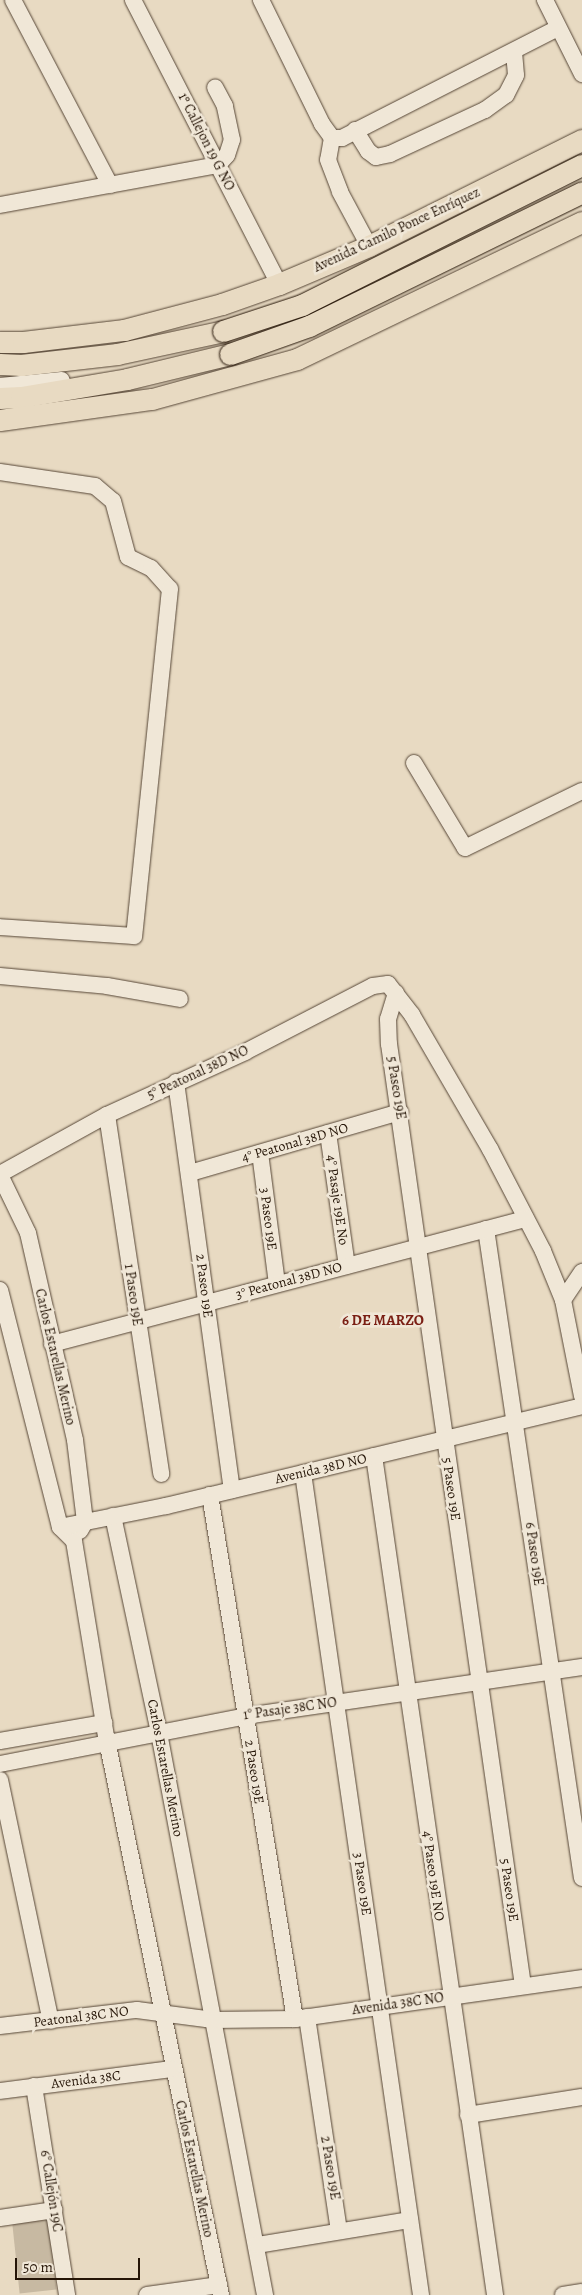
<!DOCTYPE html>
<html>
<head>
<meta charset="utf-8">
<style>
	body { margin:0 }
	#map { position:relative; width:582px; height:2295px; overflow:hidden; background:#e8dac2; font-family:Alegreya,serif }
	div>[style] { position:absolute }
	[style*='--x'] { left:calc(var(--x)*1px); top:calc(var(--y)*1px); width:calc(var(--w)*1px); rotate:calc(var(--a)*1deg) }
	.green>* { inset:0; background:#c7b9a2; transform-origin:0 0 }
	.roads { filter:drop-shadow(0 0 1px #564636) drop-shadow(0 0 1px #564636) }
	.minor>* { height:16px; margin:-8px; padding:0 8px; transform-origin:8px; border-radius:8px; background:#f0e7d7 }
	.major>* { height:21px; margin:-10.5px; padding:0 10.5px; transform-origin:10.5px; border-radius:10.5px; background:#e8dac2 }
	.bridges { filter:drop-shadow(0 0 1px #251507) drop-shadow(0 0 1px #251507) }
	.major-bridge>* { height:21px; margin:-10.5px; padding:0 10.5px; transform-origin:10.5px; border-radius:10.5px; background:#e8dac2 }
	span { translate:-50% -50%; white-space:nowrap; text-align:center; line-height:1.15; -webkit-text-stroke:5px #f0e7d7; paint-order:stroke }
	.street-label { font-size:14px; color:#251507 }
	.neighbourhood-label { font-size:15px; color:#7a1f14; font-weight:700 }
	.scale { position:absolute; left:15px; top:2258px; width:125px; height:22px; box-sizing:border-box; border:2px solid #251507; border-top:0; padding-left:6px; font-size:15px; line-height:18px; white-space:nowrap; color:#251507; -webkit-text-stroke:4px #f0e7d7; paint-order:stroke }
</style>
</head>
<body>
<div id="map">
	<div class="green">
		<i style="left:49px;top:2219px;width:71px;height:37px;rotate:84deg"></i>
	</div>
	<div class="roads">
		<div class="minor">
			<i style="--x:13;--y:0;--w:209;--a:62.3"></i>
			<i style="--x:133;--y:0;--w:319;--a:62.8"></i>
			<i style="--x:261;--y:0;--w:138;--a:63.8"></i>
			<i style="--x:322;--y:124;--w:17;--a:54"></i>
			<i style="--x:332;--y:138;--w:10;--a:0"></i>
			<i style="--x:342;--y:138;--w:242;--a:-27"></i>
			<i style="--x:545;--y:0;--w:83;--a:63.4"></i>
			<i style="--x:355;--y:130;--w:25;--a:58"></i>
			<i style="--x:368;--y:151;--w:10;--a:37"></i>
			<i style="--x:376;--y:157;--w:14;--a:-12"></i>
			<i style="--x:390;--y:154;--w:105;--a:-24.9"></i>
			<i style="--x:485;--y:110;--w:26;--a:-36"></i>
			<i style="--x:506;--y:95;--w:22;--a:-63"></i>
			<i style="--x:516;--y:75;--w:22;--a:-95"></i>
			<i style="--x:332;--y:138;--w:22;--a:100"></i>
			<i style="--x:328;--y:160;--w:34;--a:69"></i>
			<i style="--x:340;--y:192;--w:61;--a:61.8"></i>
			<i style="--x:0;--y:205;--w:222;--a:-10.4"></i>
			<i style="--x:218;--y:165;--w:13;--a:-48"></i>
			<i style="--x:227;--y:155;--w:16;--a:-72"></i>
			<i style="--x:232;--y:140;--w:35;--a:-102"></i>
			<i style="--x:225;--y:106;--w:21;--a:-118"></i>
			<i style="--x:0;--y:386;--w:62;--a:-5.5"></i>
			<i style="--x:0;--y:472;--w:96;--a:8.4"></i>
			<i style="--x:95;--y:486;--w:23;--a:40"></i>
			<i style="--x:113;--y:501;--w:58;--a:75"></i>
			<i style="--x:128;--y:557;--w:25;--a:26"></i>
			<i style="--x:151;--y:568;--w:28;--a:48"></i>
			<i style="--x:170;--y:589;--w:349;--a:95.9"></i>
			<i style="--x:134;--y:936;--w:134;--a:-176.2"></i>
			<i style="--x:414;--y:763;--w:99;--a:59"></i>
			<i style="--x:465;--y:848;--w:130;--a:-26"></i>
			<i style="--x:0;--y:976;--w:107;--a:5.3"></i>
			<i style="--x:107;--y:986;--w:74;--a:10.1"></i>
			<i style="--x:396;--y:993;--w:27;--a:107"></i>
			<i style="--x:388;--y:1019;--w:25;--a:88"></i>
			<i style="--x:389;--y:1044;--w:951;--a:81.9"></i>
			<i style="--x:176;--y:1082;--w:412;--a:82.2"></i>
			<i style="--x:107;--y:1115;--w:363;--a:81.4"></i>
			<i style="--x:328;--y:1133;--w:134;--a:81.9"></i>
			<i style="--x:260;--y:1153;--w:132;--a:82.6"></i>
			<i style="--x:190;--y:1173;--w:219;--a:-16.2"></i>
			<i style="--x:0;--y:1174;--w:122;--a:-28.9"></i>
			<i style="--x:107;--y:1115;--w:152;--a:-24.5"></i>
			<i style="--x:245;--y:1052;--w:144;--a:-27.3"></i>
			<i style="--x:373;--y:986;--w:15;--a:-8"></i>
			<i style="--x:388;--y:984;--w:39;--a:52"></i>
			<i style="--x:412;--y:1015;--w:155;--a:59.8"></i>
			<i style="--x:490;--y:1149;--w:115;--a:62.5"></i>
			<i style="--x:543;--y:1251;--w:53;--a:67.8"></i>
			<i style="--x:563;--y:1300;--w:98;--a:78.8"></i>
			<i style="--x:0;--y:1175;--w:64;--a:64.2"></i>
			<i style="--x:28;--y:1233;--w:212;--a:77.2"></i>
			<i style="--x:75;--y:1440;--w:83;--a:83"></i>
			<i style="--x:85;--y:1522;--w:10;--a:119"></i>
			<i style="--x:486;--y:1229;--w:656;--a:81.59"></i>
			<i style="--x:0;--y:1290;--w:244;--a:75.8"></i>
			<i style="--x:60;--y:1527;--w:20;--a:45"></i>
			<i style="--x:74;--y:1541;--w:198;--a:80.7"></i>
			<i style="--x:106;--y:1736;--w:571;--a:78.38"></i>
			<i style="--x:563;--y:1300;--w:34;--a:-56"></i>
			<i style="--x:52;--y:1344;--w:490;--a:-14.8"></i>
			<i style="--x:374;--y:1456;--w:848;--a:81.79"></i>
			<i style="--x:303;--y:1473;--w:830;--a:81.83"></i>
			<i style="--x:210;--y:1495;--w:531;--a:80.79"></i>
			<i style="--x:113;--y:1516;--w:222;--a:78"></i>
			<i style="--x:159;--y:1733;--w:572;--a:79.32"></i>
			<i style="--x:60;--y:1527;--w:108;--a:-11.2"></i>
			<i style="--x:166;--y:1506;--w:428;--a:-13.5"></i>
			<i style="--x:0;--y:1741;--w:106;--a:-9.8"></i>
			<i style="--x:0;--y:1764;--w:251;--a:-11"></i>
			<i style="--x:246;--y:1716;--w:340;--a:-8.3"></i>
			<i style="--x:0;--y:1780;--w:246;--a:78.1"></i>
			<i style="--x:307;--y:2017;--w:215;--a:81.5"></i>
			<i style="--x:0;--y:2026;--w:138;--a:-6.7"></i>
			<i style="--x:137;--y:2010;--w:77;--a:7.5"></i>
			<i style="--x:213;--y:2020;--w:82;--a:-0.7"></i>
			<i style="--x:295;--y:2019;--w:290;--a:-8.1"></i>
			<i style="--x:34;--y:2086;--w:212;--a:81"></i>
			<i style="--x:0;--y:2091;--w:173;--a:-7.3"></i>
			<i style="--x:468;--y:2115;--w:115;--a:-9"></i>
			<i style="--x:0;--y:2218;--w:55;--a:-8.4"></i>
			<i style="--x:257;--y:2245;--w:155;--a:-9.3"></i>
			<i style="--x:147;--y:2295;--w:73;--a:-7.9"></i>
			<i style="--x:563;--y:2295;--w:19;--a:-9"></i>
		</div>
		<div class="major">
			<i style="--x:0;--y:342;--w:23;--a:0"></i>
			<i style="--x:23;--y:342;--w:102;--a:-6.8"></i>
			<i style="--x:124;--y:330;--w:101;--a:-14.9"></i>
			<i style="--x:222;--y:304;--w:60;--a:-19.3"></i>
			<i style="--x:279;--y:284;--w:98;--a:-22.9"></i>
			<i style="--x:369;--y:246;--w:238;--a:-26.5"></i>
			<i style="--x:0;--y:364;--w:21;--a:3"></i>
			<i style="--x:21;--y:365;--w:97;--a:-6.5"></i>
			<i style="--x:117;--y:354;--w:108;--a:-12.2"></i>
			<i style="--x:0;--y:398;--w:21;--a:-3"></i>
			<i style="--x:21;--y:397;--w:108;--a:-9.6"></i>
			<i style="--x:127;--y:379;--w:106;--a:-13.6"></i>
			<i style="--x:0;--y:420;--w:153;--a:-7.9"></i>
			<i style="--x:152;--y:399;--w:150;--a:-15.4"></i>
			<i style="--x:297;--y:359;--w:316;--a:-25.7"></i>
		</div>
	</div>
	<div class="bridges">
		<div class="major-bridge">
			<i style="--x:223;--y:331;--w:83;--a:-18.2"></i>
			<i style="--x:302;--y:305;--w:313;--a:-26.6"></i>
			<i style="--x:230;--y:354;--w:84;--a:-19.5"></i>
			<i style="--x:309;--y:326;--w:304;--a:-26.1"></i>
		</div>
	</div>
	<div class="street-label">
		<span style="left:206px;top:142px;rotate:63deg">1º Callejon 19 G NO</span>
		<span style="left:397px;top:230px;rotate:-25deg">Avenida Camilo Ponce Enríquez</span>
		<span style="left:198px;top:1073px;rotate:-25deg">5° Peatonal 38D NO</span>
		<span style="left:396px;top:1088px;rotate:81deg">5 Paseo 19E</span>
		<span style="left:295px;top:1143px;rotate:-16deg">4° Peatonal 38D NO</span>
		<span style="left:337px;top:1200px;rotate:82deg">4° Pasaje 19E No</span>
		<span style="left:268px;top:1219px;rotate:83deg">3 Paseo 19E</span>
		<span style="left:289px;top:1281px;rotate:-15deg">3° Peatonal 38D NO</span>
		<span style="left:204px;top:1286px;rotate:83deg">2 Paseo 19E</span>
		<span style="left:133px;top:1295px;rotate:82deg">1 Paseo 19E</span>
		<span style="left:55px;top:1357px;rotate:77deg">Carlos Estarellas Merino</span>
		<span style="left:321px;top:1469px;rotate:-13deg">Avenida 38D NO</span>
		<span style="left:451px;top:1489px;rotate:82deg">5 Paseo 19E</span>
		<span style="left:534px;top:1554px;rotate:82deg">6 Paseo 19E</span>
		<span style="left:290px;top:1709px;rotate:-8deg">1° Pasaje 38C NO</span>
		<span style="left:165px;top:1768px;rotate:79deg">Carlos Estarellas Merino</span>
		<span style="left:254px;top:1772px;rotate:81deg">2 Paseo 19E</span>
		<span style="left:433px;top:1876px;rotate:82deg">4° Paseo 19E NO</span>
		<span style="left:362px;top:1884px;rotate:82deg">3 Paseo 19E</span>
		<span style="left:509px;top:1890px;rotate:82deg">5 Paseo 19E</span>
		<span style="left:398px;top:2004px;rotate:-8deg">Avenida 38C NO</span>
		<span style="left:81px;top:2017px;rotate:-7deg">Peatonal 38C NO</span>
		<span style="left:86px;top:2080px;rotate:-7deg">Avenida 38C</span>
		<span style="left:330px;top:2168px;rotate:81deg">2 Paseo 19E</span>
		<span style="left:194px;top:2169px;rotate:78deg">Carlos Estarellas Merino</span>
		<span style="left:51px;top:2191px;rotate:81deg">6° Callejón 19C</span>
	</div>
	<div class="neighbourhood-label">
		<span style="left:383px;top:1321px">6 DE MARZO</span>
	</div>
	<div class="scale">50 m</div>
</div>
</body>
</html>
